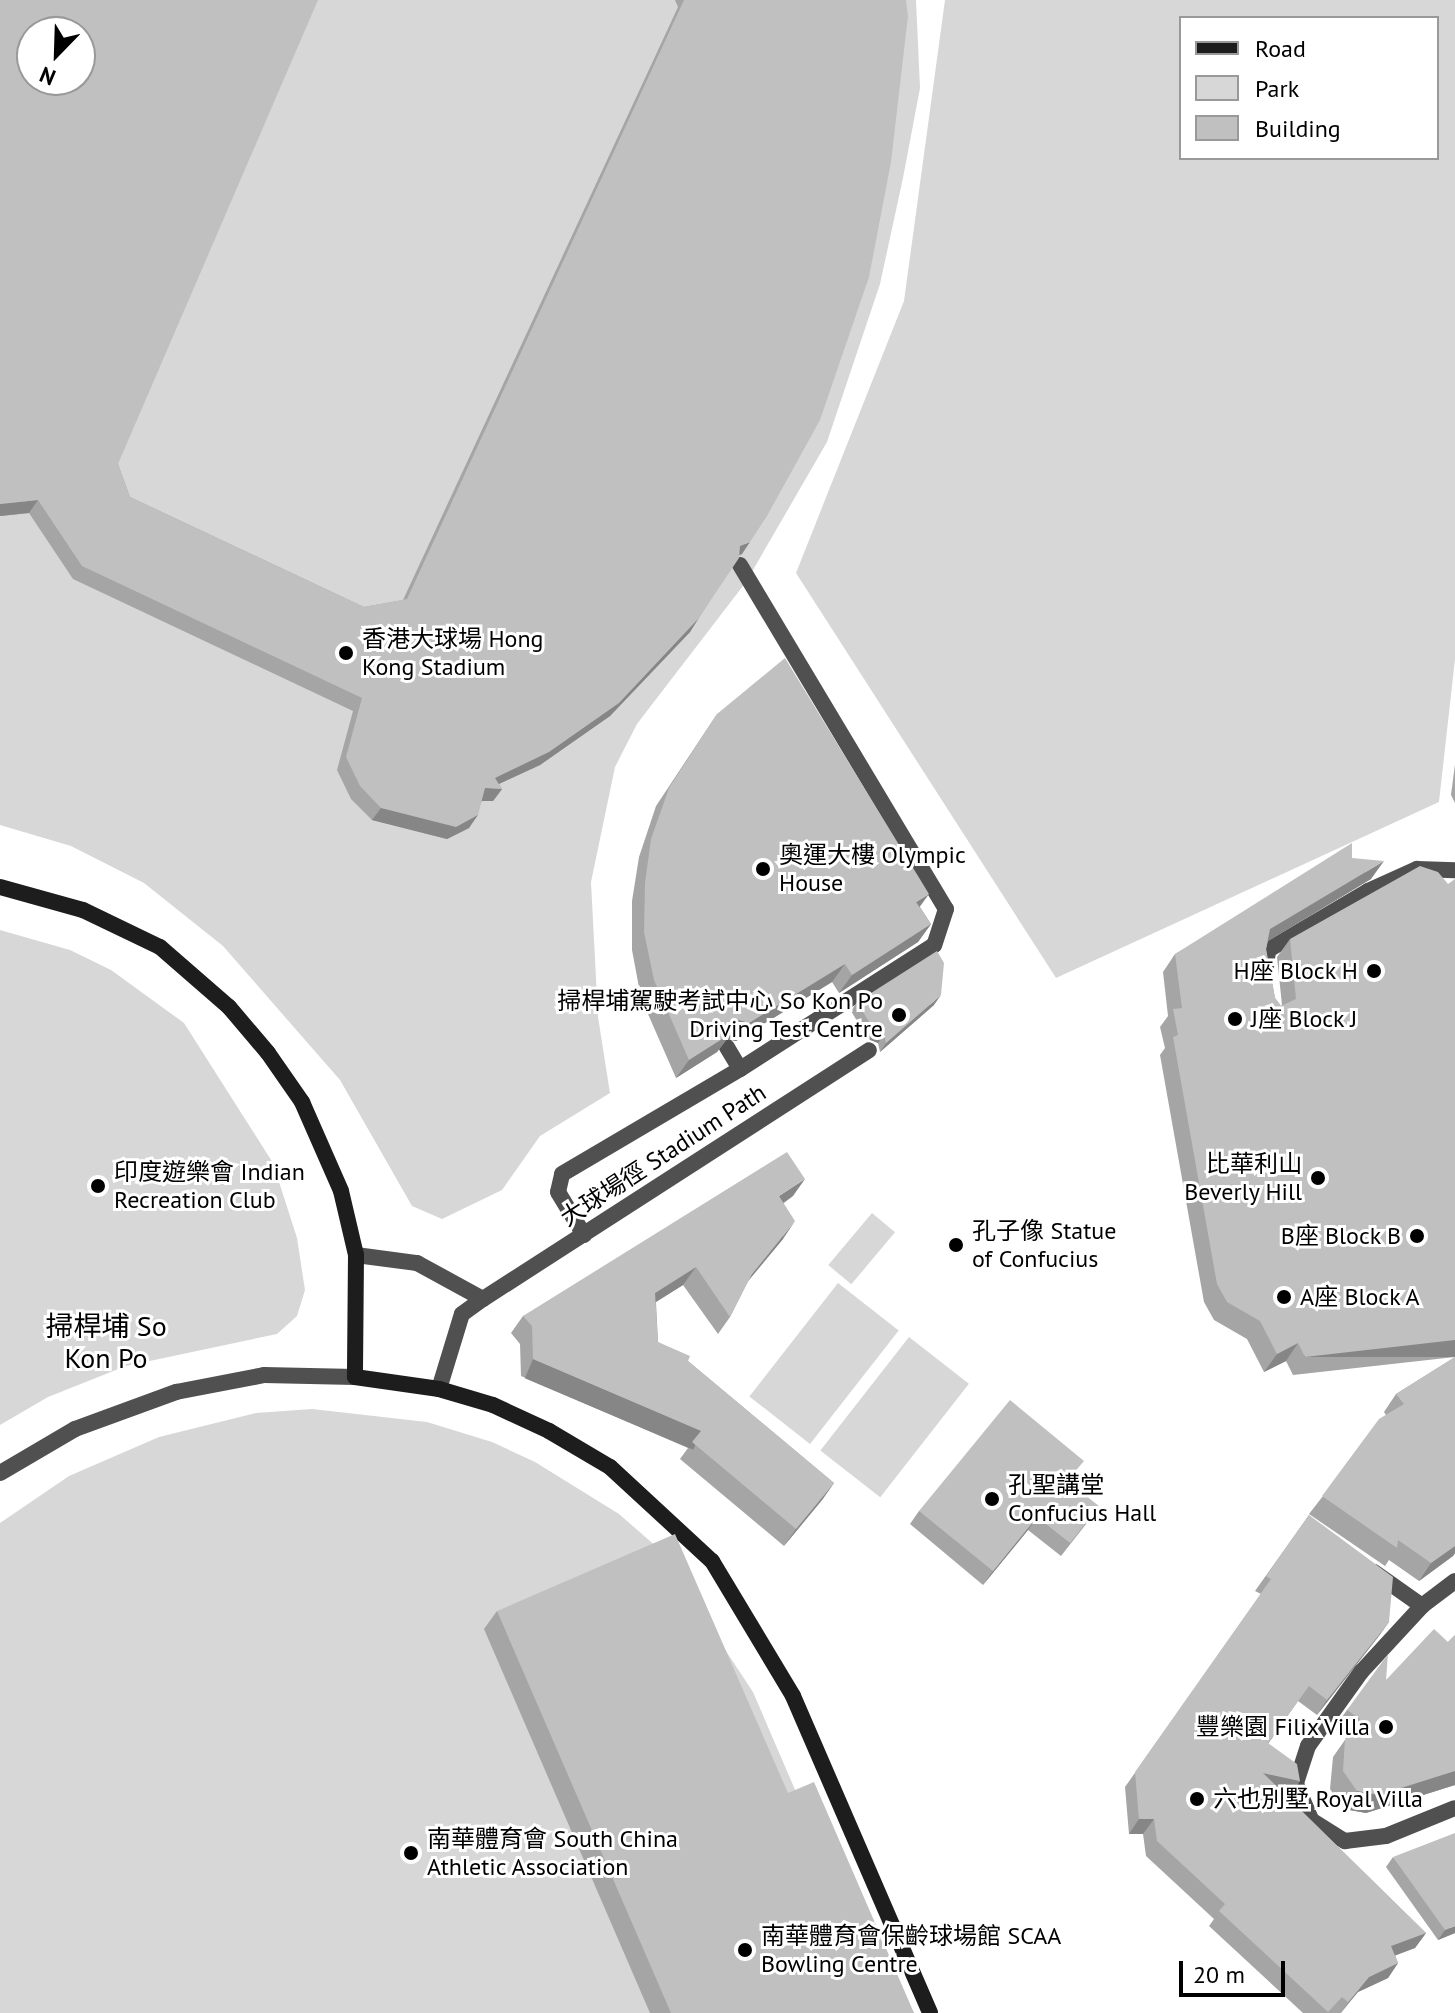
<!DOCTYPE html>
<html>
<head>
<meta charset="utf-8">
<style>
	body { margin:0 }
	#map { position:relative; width:1455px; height:2013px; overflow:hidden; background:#fff; font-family:"PT Sans","Noto Sans TC",sans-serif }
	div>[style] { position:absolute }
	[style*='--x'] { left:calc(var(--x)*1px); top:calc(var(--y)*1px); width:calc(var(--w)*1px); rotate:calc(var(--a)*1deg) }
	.green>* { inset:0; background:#d7d7d7; transform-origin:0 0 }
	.lane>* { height:16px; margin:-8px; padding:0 8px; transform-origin:8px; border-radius:8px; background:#505050 }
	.street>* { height:16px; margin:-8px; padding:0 8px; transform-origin:8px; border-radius:8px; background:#505050 }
	.secondary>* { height:16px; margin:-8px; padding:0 8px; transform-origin:8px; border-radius:8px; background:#1d1d1d }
	.wall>* { inset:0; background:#a5a5a5 }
	.shaded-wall>* { inset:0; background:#868686; transform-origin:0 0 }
	.building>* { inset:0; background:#c0c0c0 }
	.dots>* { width:22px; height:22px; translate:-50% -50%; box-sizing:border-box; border:4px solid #fff; border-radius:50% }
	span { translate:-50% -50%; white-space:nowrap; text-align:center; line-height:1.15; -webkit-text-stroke:6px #fff; paint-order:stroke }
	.poi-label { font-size:24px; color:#000 }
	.left { translate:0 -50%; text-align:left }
	.right { translate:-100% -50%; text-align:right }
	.street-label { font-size:24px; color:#000 }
	.quarter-label { font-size:28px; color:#000 }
	.legend { position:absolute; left:1179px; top:16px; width:260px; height:144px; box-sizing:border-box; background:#fff; border:2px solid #999; margin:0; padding:10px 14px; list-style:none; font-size:24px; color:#000 }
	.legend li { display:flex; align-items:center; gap:16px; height:40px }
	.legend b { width:40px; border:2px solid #999 }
	.north { position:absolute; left:16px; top:16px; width:80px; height:80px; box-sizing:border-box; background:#fff; border:2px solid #999; border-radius:50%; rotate:203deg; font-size:22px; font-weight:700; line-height:32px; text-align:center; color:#000 }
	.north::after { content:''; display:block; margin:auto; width:28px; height:36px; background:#000; clip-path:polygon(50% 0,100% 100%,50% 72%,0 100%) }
	.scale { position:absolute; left:1179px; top:1961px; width:106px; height:36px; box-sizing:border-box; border:4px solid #000; border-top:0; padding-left:10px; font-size:24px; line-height:28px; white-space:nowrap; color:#000; -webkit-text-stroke:6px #fff; paint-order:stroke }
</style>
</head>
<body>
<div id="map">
	<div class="green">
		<i style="clip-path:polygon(evenodd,0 0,916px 0,920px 88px,903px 178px,880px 284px,827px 442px,746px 582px,637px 724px,615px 767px,591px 882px,598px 1017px,610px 1093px,540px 1136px,502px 1190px,442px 1219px,412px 1206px,340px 1080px,223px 946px,144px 883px,71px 846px,0 825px,0 0,32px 32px,80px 32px,80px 80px,32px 80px,32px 32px)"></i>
		<i style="clip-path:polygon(evenodd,945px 0,1455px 0,1455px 659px,1439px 802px,1056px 978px,796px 573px,904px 301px,945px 0,1181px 18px,1437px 18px,1437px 158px,1181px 158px,1181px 18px)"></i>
		<i style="clip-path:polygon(0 930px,70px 950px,111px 970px,184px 1023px,273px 1163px,297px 1238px,305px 1290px,297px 1316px,277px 1334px,126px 1366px,48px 1397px,0 1425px)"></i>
		<i style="left:872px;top:1213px;width:30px;height:68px;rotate:40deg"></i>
		<i style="left:838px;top:1283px;width:77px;height:144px;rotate:38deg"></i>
		<i style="left:909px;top:1337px;width:76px;height:144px;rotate:38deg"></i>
		<i style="clip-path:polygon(312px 1409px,427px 1422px,492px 1442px,535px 1462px,619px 1514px,658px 1548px,753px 1692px,891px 2013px,0 2013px,0 1523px,69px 1476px,159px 1437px,256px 1413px)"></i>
	</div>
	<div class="lane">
		<i style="--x:740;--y:565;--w:401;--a:59.1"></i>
		<i style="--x:946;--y:909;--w:38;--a:108"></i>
		<i style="--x:934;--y:945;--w:230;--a:147.4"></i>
		<i style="--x:1265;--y:975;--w:25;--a:-83"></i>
		<i style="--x:1268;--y:950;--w:116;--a:-30.5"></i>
		<i style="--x:1368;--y:891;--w:54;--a:-24.2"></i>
		<i style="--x:1417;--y:869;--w:38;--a:2"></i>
		<i style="--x:584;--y:1235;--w:50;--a:-121.2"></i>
		<i style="--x:558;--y:1192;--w:18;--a:-77"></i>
		<i style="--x:562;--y:1174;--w:207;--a:-30.5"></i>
		<i style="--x:740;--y:1069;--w:26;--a:-121"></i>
		<i style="--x:356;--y:1255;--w:62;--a:7.5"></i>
		<i style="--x:417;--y:1263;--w:75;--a:28.6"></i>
		<i style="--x:483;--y:1299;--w:459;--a:-32.8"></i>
		<i style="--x:439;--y:1389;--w:78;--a:-73"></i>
		<i style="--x:462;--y:1314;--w:26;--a:-36"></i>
	</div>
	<div class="street">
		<i style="--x:0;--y:1473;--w:87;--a:-30.4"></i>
		<i style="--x:75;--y:1429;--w:108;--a:-20.1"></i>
		<i style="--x:176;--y:1392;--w:90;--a:-10.9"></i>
		<i style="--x:264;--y:1375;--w:91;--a:1.3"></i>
		<i style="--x:1374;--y:1572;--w:59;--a:35.3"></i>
		<i style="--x:1455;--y:1581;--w:41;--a:142.9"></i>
		<i style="--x:1422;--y:1606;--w:90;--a:132.7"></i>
		<i style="--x:1361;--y:1672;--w:91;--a:125.6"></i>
		<i style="--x:1308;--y:1746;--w:40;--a:108"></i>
		<i style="--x:1296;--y:1784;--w:39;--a:67"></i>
		<i style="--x:1311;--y:1820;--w:40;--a:32"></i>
		<i style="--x:1345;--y:1841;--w:41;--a:-7"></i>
		<i style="--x:1386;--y:1836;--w:74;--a:-22.1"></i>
	</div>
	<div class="secondary">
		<i style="--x:0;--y:887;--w:86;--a:15.5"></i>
		<i style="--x:83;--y:910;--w:85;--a:25.7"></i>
		<i style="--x:160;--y:947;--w:91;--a:41"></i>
		<i style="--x:229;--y:1007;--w:60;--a:49.7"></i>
		<i style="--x:268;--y:1053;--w:60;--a:55.2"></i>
		<i style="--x:302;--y:1102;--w:97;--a:66.3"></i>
		<i style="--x:341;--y:1191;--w:66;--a:76.8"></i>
		<i style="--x:356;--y:1255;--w:122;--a:90.5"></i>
		<i style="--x:355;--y:1377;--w:85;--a:8.1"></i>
		<i style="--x:439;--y:1389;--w:56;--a:16.5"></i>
		<i style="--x:493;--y:1405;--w:62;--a:24.9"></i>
		<i style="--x:549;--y:1431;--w:71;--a:30.5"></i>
		<i style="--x:610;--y:1467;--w:139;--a:42.7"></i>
		<i style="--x:712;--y:1561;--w:157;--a:59"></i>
		<i style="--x:793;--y:1696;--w:345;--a:66.6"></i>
	</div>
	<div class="wall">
		<i style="clip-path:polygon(0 0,118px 464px,130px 497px,364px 607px,403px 600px,678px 7px,675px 0,906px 0,742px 554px,739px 555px,690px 632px,610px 716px,540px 765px,499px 784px,502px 789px,493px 801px,482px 801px,469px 828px,447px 839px,372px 820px,351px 799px,337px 770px,353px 711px,73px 579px,29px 513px,0 516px)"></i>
		<i style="clip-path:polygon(717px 714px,920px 907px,931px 924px,918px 942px,839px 993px,832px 982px,736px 1041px,727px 1039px,717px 1052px,676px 1078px,641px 998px,632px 950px,632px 901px,639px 857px,656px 806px)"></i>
		<i style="clip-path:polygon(1455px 764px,1455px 803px,1451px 795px)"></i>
		<i style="clip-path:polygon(1352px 858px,1371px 879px,1268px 941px,1266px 949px,1275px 998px,1281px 1006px,1282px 1005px,1277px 957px,1290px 939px,1455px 1357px,1293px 1375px,1286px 1361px,1264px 1372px,1247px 1339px,1214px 1320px,1204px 1302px,1160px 1055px,1165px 1048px,1160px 1027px,1168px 1016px,1163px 972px,1175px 954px)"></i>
		<i style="clip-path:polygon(857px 1002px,934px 1005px,880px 1052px,878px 1043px,868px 1039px,851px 1011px)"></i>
		<i style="clip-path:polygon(793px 1196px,784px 1203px,783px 1239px,748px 1281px,730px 1317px,718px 1334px,683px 1285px,656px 1302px,658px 1342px,688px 1361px,834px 1483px,822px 1500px,784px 1546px,680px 1459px,688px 1448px,521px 1376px,520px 1344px,511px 1333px,523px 1316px)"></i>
		<i style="clip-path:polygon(1455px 1357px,1455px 1553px,1453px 1556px,1419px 1581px,1389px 1560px,1385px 1566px,1309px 1514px,1386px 1415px,1384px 1412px,1396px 1394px)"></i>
		<i style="clip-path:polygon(1074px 1474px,1068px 1482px,1090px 1519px,1061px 1556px,1028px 1530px,983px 1585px,910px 1524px,919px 1511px)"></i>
		<i style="clip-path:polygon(1309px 1515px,1389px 1622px,1317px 1715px,1298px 1701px,1268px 1744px,1300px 1781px,1289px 1796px,1286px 1796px,1426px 1933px,1415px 1948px,1395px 1955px,1398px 1963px,1388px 1978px,1358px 1992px,1341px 2013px,1303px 2013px,1209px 1926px,1214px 1919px,1146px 1856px,1143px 1834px,1129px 1834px,1125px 1787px,1261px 1594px,1255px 1591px)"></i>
		<i style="clip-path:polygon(497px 1611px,788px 1793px,914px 2013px,650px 2013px,484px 1629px)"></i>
		<i style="clip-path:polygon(1455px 1635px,1455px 1785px,1366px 1813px,1344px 1809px,1330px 1789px,1333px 1757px,1347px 1737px,1334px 1728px,1347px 1710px,1386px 1680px,1448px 1642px)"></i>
		<i style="clip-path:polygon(1393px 1857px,1455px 1933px,1438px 1940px,1386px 1867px)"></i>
	</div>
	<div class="shaded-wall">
		<i style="clip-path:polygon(38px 500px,29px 513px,0 516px,0 504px)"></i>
		<i style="clip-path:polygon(750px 542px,742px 554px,731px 559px,740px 546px)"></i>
		<i style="clip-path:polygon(698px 619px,690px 632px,610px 716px,540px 765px,490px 788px,502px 789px,493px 801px,476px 801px,485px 788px,495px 778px)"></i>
		<i style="clip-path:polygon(381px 808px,478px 815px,469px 828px,447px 839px,372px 820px)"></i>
		<i style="clip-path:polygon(1384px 861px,1371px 879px,1258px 947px,1270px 929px)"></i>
		<i style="clip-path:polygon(929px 894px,916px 912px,916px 902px)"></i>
		<i style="clip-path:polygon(931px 924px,918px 942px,839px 993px,852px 975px)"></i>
		<i style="clip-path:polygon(845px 964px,832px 982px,736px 1041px,727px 1039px,717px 1052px,676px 1078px,689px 1060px,735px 1019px)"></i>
		<i style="clip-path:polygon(941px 995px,934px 1005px,880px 1052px,886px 1043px)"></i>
		<i style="clip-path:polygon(874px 1030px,884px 1034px,878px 1043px,868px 1039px)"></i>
		<i style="clip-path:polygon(805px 1179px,793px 1196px,767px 1213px,779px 1196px)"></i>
		<i style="clip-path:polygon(795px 1221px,783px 1239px,739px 1292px,752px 1274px)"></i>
		<i style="clip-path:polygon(696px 1267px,683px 1285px,643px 1310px,655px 1293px)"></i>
		<i style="left:1455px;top:1340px;width:17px;height:151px;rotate:90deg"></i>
		<i style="clip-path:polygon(1298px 1343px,1286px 1361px,1264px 1372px,1277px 1354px)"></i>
		<i style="left:533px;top:1359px;width:183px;height:21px;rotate:23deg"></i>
		<i style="clip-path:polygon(834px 1483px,822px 1500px,784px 1546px,796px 1529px)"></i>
		<i style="clip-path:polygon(1037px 1517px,1028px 1530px,983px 1585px,993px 1571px)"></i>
		<i style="clip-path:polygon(1455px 1546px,1455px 1553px,1453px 1556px,1419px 1581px,1431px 1563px)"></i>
		<i style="clip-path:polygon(1389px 1622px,1379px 1636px,1317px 1715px,1327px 1700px)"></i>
		<i style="clip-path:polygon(1455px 1771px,1455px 1785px,1366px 1813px,1344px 1809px,1357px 1791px)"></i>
		<i style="clip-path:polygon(1263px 1773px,1300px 1781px,1289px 1796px,1253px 1788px)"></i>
		<i style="clip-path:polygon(1139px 1819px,1154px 1819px,1143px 1834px,1129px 1834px)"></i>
		<i style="clip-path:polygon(1455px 1926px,1455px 1933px,1438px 1940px,1445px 1930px)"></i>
		<i style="clip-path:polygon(1426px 1933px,1415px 1948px,1381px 1961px,1391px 1946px)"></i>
		<i style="clip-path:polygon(1398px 1963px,1388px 1978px,1358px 1992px,1340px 2013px,1369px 1977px)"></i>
	</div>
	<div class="building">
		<i style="clip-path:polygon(evenodd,0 0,318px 0,118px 464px,130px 497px,364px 607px,407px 599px,684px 0,906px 0,908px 16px,891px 162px,869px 277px,820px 420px,767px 516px,750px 542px,740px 546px,739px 558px,698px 619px,619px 703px,549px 752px,495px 778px,502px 789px,485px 788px,478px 815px,456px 827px,381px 808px,360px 786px,346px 757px,362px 698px,82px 566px,38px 500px,0 504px,0 0,32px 32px,80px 32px,80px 80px,32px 80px,32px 32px)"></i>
		<i style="clip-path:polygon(785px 658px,929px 894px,916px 902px,931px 924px,852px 975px,845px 964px,749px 1023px,735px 1019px,730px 1034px,689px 1060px,654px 980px,644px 932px,645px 883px,651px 839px,669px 788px,717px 714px)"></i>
		<i style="clip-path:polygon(1352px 843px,1352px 858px,1384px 861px,1270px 929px,1266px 949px,1275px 998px,1281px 1006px,1296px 999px,1290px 939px,1420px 866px,1438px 872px,1448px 884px,1455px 879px,1455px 1340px,1305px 1357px,1298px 1343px,1277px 1354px,1260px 1321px,1227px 1302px,1217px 1284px,1173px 1037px,1178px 1035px,1173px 1009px,1182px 1008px,1175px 954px)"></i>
		<i style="clip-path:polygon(937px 951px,944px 963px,941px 995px,886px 1043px,884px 1034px,874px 1030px,857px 1002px)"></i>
		<i style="clip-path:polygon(787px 1152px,805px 1179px,779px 1196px,795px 1221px,752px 1274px,730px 1317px,696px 1267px,655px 1293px,658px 1342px,690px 1356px,688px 1361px,834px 1483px,796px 1529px,692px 1442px,701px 1431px,533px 1359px,532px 1326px,523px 1316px)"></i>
		<i style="clip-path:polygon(1455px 1357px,1455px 1546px,1431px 1563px,1398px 1540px,1397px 1548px,1322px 1496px,1379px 1419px,1404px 1404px,1396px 1394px)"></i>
		<i style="clip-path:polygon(1010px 1400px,1084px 1461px,1067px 1481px,1099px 1506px,1070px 1543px,1037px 1517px,993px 1571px,919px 1511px)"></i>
		<i style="clip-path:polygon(1309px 1515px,1393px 1577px,1389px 1622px,1327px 1700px,1309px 1686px,1268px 1743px,1297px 1764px,1300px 1781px,1263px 1773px,1426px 1933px,1391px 1946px,1398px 1963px,1369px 1977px,1348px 2002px,1342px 1997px,1328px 2012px,1219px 1911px,1225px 1904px,1157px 1841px,1154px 1819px,1139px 1819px,1135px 1772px,1271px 1579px,1266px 1576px)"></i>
		<i style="clip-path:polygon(675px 1534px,788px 1793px,814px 1782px,914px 2013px,671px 2013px,497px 1611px)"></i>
		<i style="clip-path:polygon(1434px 1629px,1448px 1642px,1455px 1635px,1455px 1771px,1379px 1795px,1357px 1791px,1343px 1771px,1345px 1739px,1360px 1719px,1347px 1710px,1388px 1654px,1386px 1680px)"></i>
		<i style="clip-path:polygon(1455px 1833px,1455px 1926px,1445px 1930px,1393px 1857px)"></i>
	</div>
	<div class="dots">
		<i style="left:346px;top:653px;background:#000"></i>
		<i style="left:763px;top:869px;background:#000"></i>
		<i style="left:1374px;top:971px;background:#000"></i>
		<i style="left:899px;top:1015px;background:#000"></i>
		<i style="left:1235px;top:1019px;background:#000"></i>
		<i style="left:1318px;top:1178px;background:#000"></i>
		<i style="left:98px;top:1186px;background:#000"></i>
		<i style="left:1417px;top:1236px;background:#000"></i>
		<i style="left:956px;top:1245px;background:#000"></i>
		<i style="left:1284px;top:1297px;background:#000"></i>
		<i style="left:992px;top:1499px;background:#000"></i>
		<i style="left:1386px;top:1727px;background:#000"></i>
		<i style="left:1197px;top:1799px;background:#000"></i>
		<i style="left:411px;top:1853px;background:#000"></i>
		<i style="left:745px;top:1950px;background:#000"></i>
	</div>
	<div class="poi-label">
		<span class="left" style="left:362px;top:653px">香港大球場 Hong<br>Kong Stadium</span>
		<span class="left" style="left:779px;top:869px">奧運大樓 Olympic<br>House</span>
		<span class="right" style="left:1358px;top:971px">H座 Block H</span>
		<span class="right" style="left:883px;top:1015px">掃桿埔駕駛考試中心 So Kon Po<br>Driving Test Centre</span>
		<span class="left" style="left:1251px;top:1019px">J座 Block J</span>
		<span class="right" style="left:1302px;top:1178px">比華利山<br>Beverly Hill</span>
		<span class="left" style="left:114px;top:1186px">印度遊樂會 Indian<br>Recreation Club</span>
		<span class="left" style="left:972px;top:1245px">孔子像 Statue<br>of Confucius</span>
		<span class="right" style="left:1401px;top:1236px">B座 Block B</span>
		<span class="left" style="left:1300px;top:1297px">A座 Block A</span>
		<span class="left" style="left:1008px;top:1499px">孔聖講堂<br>Confucius Hall</span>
		<span class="right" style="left:1370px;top:1727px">豐樂園 Filix Villa</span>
		<span class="left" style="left:1213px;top:1799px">六也別墅 Royal Villa</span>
		<span class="left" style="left:427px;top:1853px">南華體育會 South China<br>Athletic Association</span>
		<span class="left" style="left:761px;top:1950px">南華體育會保齡球場館 SCAA<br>Bowling Centre</span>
	</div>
	<div class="street-label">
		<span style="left:663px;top:1155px;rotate:-33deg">大球場徑 Stadium Path</span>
	</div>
	<div class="quarter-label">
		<span style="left:106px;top:1342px">掃桿埔 So<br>Kon Po</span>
	</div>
	<ul class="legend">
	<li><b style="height:10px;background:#1d1d1d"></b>Road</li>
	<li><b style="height:22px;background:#d7d7d7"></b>Park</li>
	<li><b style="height:22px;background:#c0c0c0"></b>Building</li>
	</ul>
	<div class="north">N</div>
	<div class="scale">20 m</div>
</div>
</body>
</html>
